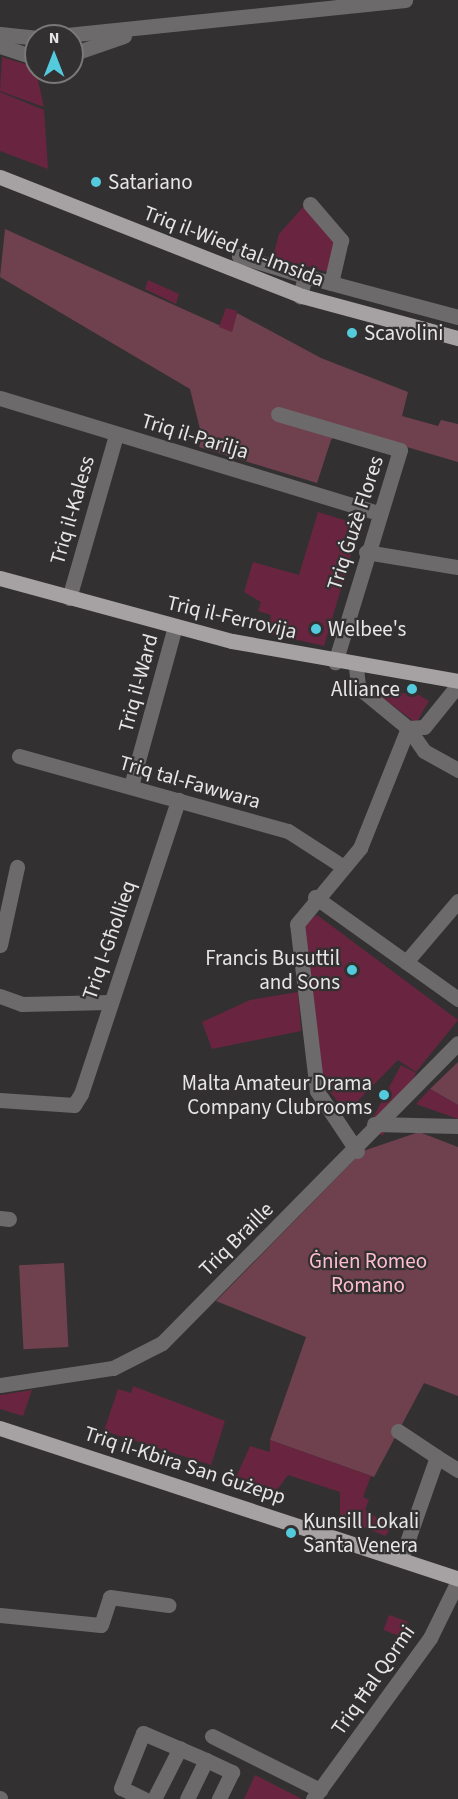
<!DOCTYPE html>
<html>
<head>
<meta charset="utf-8">
<style>
	body { margin:0 }
	#map { position:relative; width:458px; height:1799px; overflow:hidden; background:#333031; font-family:"Source Sans 3",sans-serif }
	div>[style] { position:absolute }
	[style*='--x'] { left:calc(var(--x)*1px); top:calc(var(--y)*1px); width:calc(var(--w)*1px); rotate:calc(var(--a)*1deg) }
	.green>* { inset:0; background:#6f414f; transform-origin:0 0 }
	.building>* { inset:0; background:#69253f; transform-origin:0 0 }
	.minor>* { height:15px; margin:-7.5px; padding:0 7.5px; transform-origin:7.5px; border-radius:7.5px; background:#6c6a6b }
	.major>* { height:15px; margin:-7.5px; padding:0 7.5px; transform-origin:7.5px; border-radius:7.5px; background:#a6a2a3 }
	.dots>* { width:16px; height:16px; translate:-50% -50%; box-sizing:border-box; border:3px solid #333031; border-radius:50% }
	span { translate:-50% -50%; white-space:nowrap; text-align:center; line-height:1.15; -webkit-text-stroke:4.5px #333031; paint-order:stroke }
	.poi-label { font-size:21px; color:#e7e5e5 }
	.left { translate:0 -50%; text-align:left }
	.right { translate:-100% -50%; text-align:right }
	.street-label { font-size:21px; color:#e7e5e5 }
	.park-label { font-size:21px; color:#febdd0 }
	.north { position:absolute; left:24px; top:24px; width:60px; height:60px; box-sizing:border-box; background:#333031; border:2px solid #7b7879; border-radius:50%; rotate:0deg; font-size:16px; font-weight:700; line-height:24px; text-align:center; color:#e7e5e5 }
	.north::after { content:''; display:block; margin:auto; width:21px; height:27px; background:#54cadd; clip-path:polygon(50% 0,100% 100%,50% 72%,0 100%) }
</style>
</head>
<body>
<div id="map">
	<div class="green">
		<i style="clip-path:polygon(5px 229px,232px 331px,237px 313px,321px 358px,408px 392px,402px 416px,438px 426px,441px 420px,458px 424px,458px 462px,342px 428px,331px 440px,317px 483px,199px 447px,202px 437px,190px 389px,0 277px)"></i>
		<i style="clip-path:polygon(458px 1062px,458px 1105px,430px 1089px)"></i>
		<i style="clip-path:polygon(419px 1132px,458px 1147px,458px 1396px,424px 1383px,374px 1477px,270px 1440px,306px 1337px,216px 1301px,363px 1151px)"></i>
		<i style="left:64px;top:1263px;width:84px;height:45px;rotate:87deg"></i>
	</div>
	<div class="building">
		<i style="clip-path:polygon(2px 57px,35px 67px,44px 107px,0 91px)"></i>
		<i style="clip-path:polygon(0 92px,44px 110px,48px 169px,0 151px)"></i>
		<i style="clip-path:polygon(304px 206px,337px 244px,331px 273px,273px 257px,279px 234px)"></i>
		<i style="clip-path:polygon(148px 280px,179px 294px,176px 304px,145px 289px)"></i>
		<i style="clip-path:polygon(226px 308px,237px 311px,232px 332px,219px 327px)"></i>
		<i style="clip-path:polygon(318px 512px,360px 525px,324px 646px,267px 633px,271px 615px,258px 611px,261px 602px,244px 592px,253px 562px,299px 575px)"></i>
		<i style="clip-path:polygon(382px 691px,419px 695px,429px 701px,416px 723px,379px 695px)"></i>
		<i style="clip-path:polygon(317px 915px,458px 1020px,416px 1072px,398px 1060px,347px 1112px,324px 1085px,303px 925px)"></i>
		<i style="clip-path:polygon(298px 992px,301px 1031px,212px 1049px,202px 1022px,250px 1000px)"></i>
		<i style="left:401px;top:1065px;width:17px;height:71px;rotate:28deg"></i>
		<i style="clip-path:polygon(430px 1089px,458px 1105px,458px 1119px,416px 1104px)"></i>
		<i style="clip-path:polygon(133px 1386px,225px 1421px,211px 1465px,104px 1431px,118px 1389px,131px 1393px)"></i>
		<i style="clip-path:polygon(32px 1390px,23px 1416px,0 1409px,0 1395px)"></i>
		<i style="clip-path:polygon(270px 1440px,371px 1476px,363px 1497px,369px 1500px,365px 1510px,392px 1527px,385px 1536px,340px 1517px,340px 1492px,288px 1475px,274px 1494px,234px 1482px,250px 1446px,270px 1452px)"></i>
		<i style="left:389px;top:1615px;width:20px;height:16px;rotate:20deg"></i>
		<i style="clip-path:polygon(255px 1775px,302px 1799px,244px 1799px)"></i>
	</div>
	<div class="minor">
		<i style="--x:0;--y:34;--w:36;--a:6"></i>
		<i style="--x:57;--y:36;--w:350;--a:-5.9"></i>
		<i style="--x:0;--y:46;--w:38;--a:18"></i>
		<i style="--x:72;--y:54;--w:55;--a:-19.1"></i>
		<i style="--x:310;--y:204;--w:48;--a:49.3"></i>
		<i style="--x:341;--y:240;--w:44;--a:103.1"></i>
		<i style="--x:239;--y:256;--w:69;--a:16.9"></i>
		<i style="--x:305;--y:276;--w:21;--a:104"></i>
		<i style="--x:305;--y:276;--w:158;--a:15"></i>
		<i style="--x:0;--y:398;--w:395;--a:16.9"></i>
		<i style="--x:278;--y:414;--w:127;--a:16.4"></i>
		<i style="--x:400;--y:450;--w:222;--a:107"></i>
		<i style="--x:366;--y:552;--w:93;--a:9.3"></i>
		<i style="--x:69;--y:598;--w:170;--a:-73.9"></i>
		<i style="--x:356;--y:667;--w:20;--a:84"></i>
		<i style="--x:358;--y:687;--w:65;--a:39.4"></i>
		<i style="--x:408;--y:728;--w:28;--a:55"></i>
		<i style="--x:424;--y:751;--w:39;--a:29"></i>
		<i style="--x:408;--y:728;--w:16;--a:-4"></i>
		<i style="--x:424;--y:727;--w:54;--a:-51"></i>
		<i style="--x:19;--y:756;--w:279;--a:15.6"></i>
		<i style="--x:288;--y:831;--w:64;--a:32.9"></i>
		<i style="--x:131;--y:786;--w:166;--a:-74.6"></i>
		<i style="--x:315;--y:897;--w:176;--a:35.5"></i>
		<i style="--x:0;--y:945;--w:80;--a:-77.7"></i>
		<i style="--x:406;--y:962;--w:80;--a:-49.6"></i>
		<i style="--x:0;--y:996;--w:23;--a:20"></i>
		<i style="--x:22;--y:1004;--w:87;--a:-1.3"></i>
		<i style="--x:0;--y:1100;--w:74;--a:3.9"></i>
		<i style="--x:74;--y:1105;--w:13;--a:-58"></i>
		<i style="--x:81;--y:1094;--w:310;--a:-71.7"></i>
		<i style="--x:374;--y:1124;--w:84;--a:1.4"></i>
		<i style="--x:357;--y:1151;--w:72;--a:-123.7"></i>
		<i style="--x:317;--y:1091;--w:168;--a:-96.8"></i>
		<i style="--x:297;--y:924;--w:99;--a:-50.3"></i>
		<i style="--x:360;--y:848;--w:129;--a:-68.2"></i>
		<i style="--x:0;--y:1218;--w:9;--a:6"></i>
		<i style="--x:0;--y:1385;--w:114;--a:-8.6"></i>
		<i style="--x:113;--y:1368;--w:55;--a:-27"></i>
		<i style="--x:162;--y:1343;--w:421;--a:-45.4"></i>
		<i style="--x:398;--y:1431;--w:47;--a:33.7"></i>
		<i style="--x:401;--y:1559;--w:108;--a:-70.6"></i>
		<i style="--x:437;--y:1457;--w:25;--a:32"></i>
		<i style="--x:0;--y:1615;--w:101;--a:5.7"></i>
		<i style="--x:101;--y:1625;--w:29;--a:-72"></i>
		<i style="--x:110;--y:1597;--w:59;--a:7.9"></i>
		<i style="--x:212;--y:1736;--w:121;--a:26.6"></i>
		<i style="--x:206;--y:1760;--w:29;--a:25"></i>
		<i style="--x:232;--y:1772;--w:30;--a:116"></i>
		<i style="--x:0;--y:1798;--w:1;--a:90"></i>
		<i style="--x:144;--y:1799;--w:25;--a:-154"></i>
		<i style="--x:121;--y:1788;--w:59;--a:-68.2"></i>
		<i style="--x:143;--y:1733;--w:69;--a:23.2"></i>
		<i style="--x:206;--y:1760;--w:43;--a:116"></i>
		<i style="--x:154;--y:1799;--w:57;--a:-63"></i>
		<i style="--x:313;--y:1799;--w:199;--a:-54"></i>
		<i style="--x:430;--y:1638;--w:64;--a:-63.8"></i>
	</div>
	<div class="major">
		<i style="--x:0;--y:177;--w:325;--a:21.5"></i>
		<i style="--x:302;--y:296;--w:162;--a:15.1"></i>
		<i style="--x:0;--y:578;--w:240;--a:15.2"></i>
		<i style="--x:232;--y:641;--w:230;--a:10"></i>
		<i style="--x:0;--y:1428;--w:482;--a:18.2"></i>
	</div>
	<div class="dots">
		<i style="left:96px;top:182px;background:#54cadd"></i>
		<i style="left:352px;top:333px;background:#54cadd"></i>
		<i style="left:316px;top:629px;background:#54cadd"></i>
		<i style="left:412px;top:689px;background:#54cadd"></i>
		<i style="left:352px;top:970px;background:#54cadd"></i>
		<i style="left:384px;top:1095px;background:#54cadd"></i>
		<i style="left:291px;top:1533px;background:#54cadd"></i>
	</div>
	<div class="poi-label">
		<span class="left" style="left:108px;top:182px">Satariano</span>
		<span class="left" style="left:364px;top:333px">Scavolini</span>
		<span class="left" style="left:328px;top:629px">Welbee's</span>
		<span class="right" style="left:400px;top:689px">Alliance</span>
		<span class="right" style="left:340px;top:970px">Francis Busuttil<br>and Sons</span>
		<span class="right" style="left:372px;top:1095px">Malta Amateur Drama<br>Company Clubrooms</span>
		<span class="left" style="left:303px;top:1533px">Kunsill Lokali<br>Santa Venera</span>
	</div>
	<div class="street-label">
		<span style="left:234px;top:246px;rotate:21deg">Triq il-Wied tal-Imsida</span>
		<span style="left:195px;top:436px;rotate:17deg">Triq il-Parilja</span>
		<span style="left:72px;top:510px;rotate:-74deg">Triq il-Kaless</span>
		<span style="left:355px;top:523px;rotate:-72deg">Triq Ġużè Flores</span>
		<span style="left:232px;top:617px;rotate:13deg">Triq il-Ferrovija</span>
		<span style="left:138px;top:683px;rotate:-75deg">Triq il-Ward</span>
		<span style="left:190px;top:782px;rotate:16deg">Triq tal-Fawwara</span>
		<span style="left:109px;top:940px;rotate:-71deg">Triq l-Għollieq</span>
		<span style="left:236px;top:1239px;rotate:-45deg">Triq Braille</span>
		<span style="left:185px;top:1465px;rotate:18deg">Triq il-Kbira San Ġużepp</span>
		<span style="left:373px;top:1680px;rotate:-55deg">Triq Ħal Qormi</span>
	</div>
	<div class="park-label">
		<span style="left:368px;top:1273px">Ġnien Romeo<br>Romano</span>
	</div>
	<div class="north">N</div>
</div>
</body>
</html>
